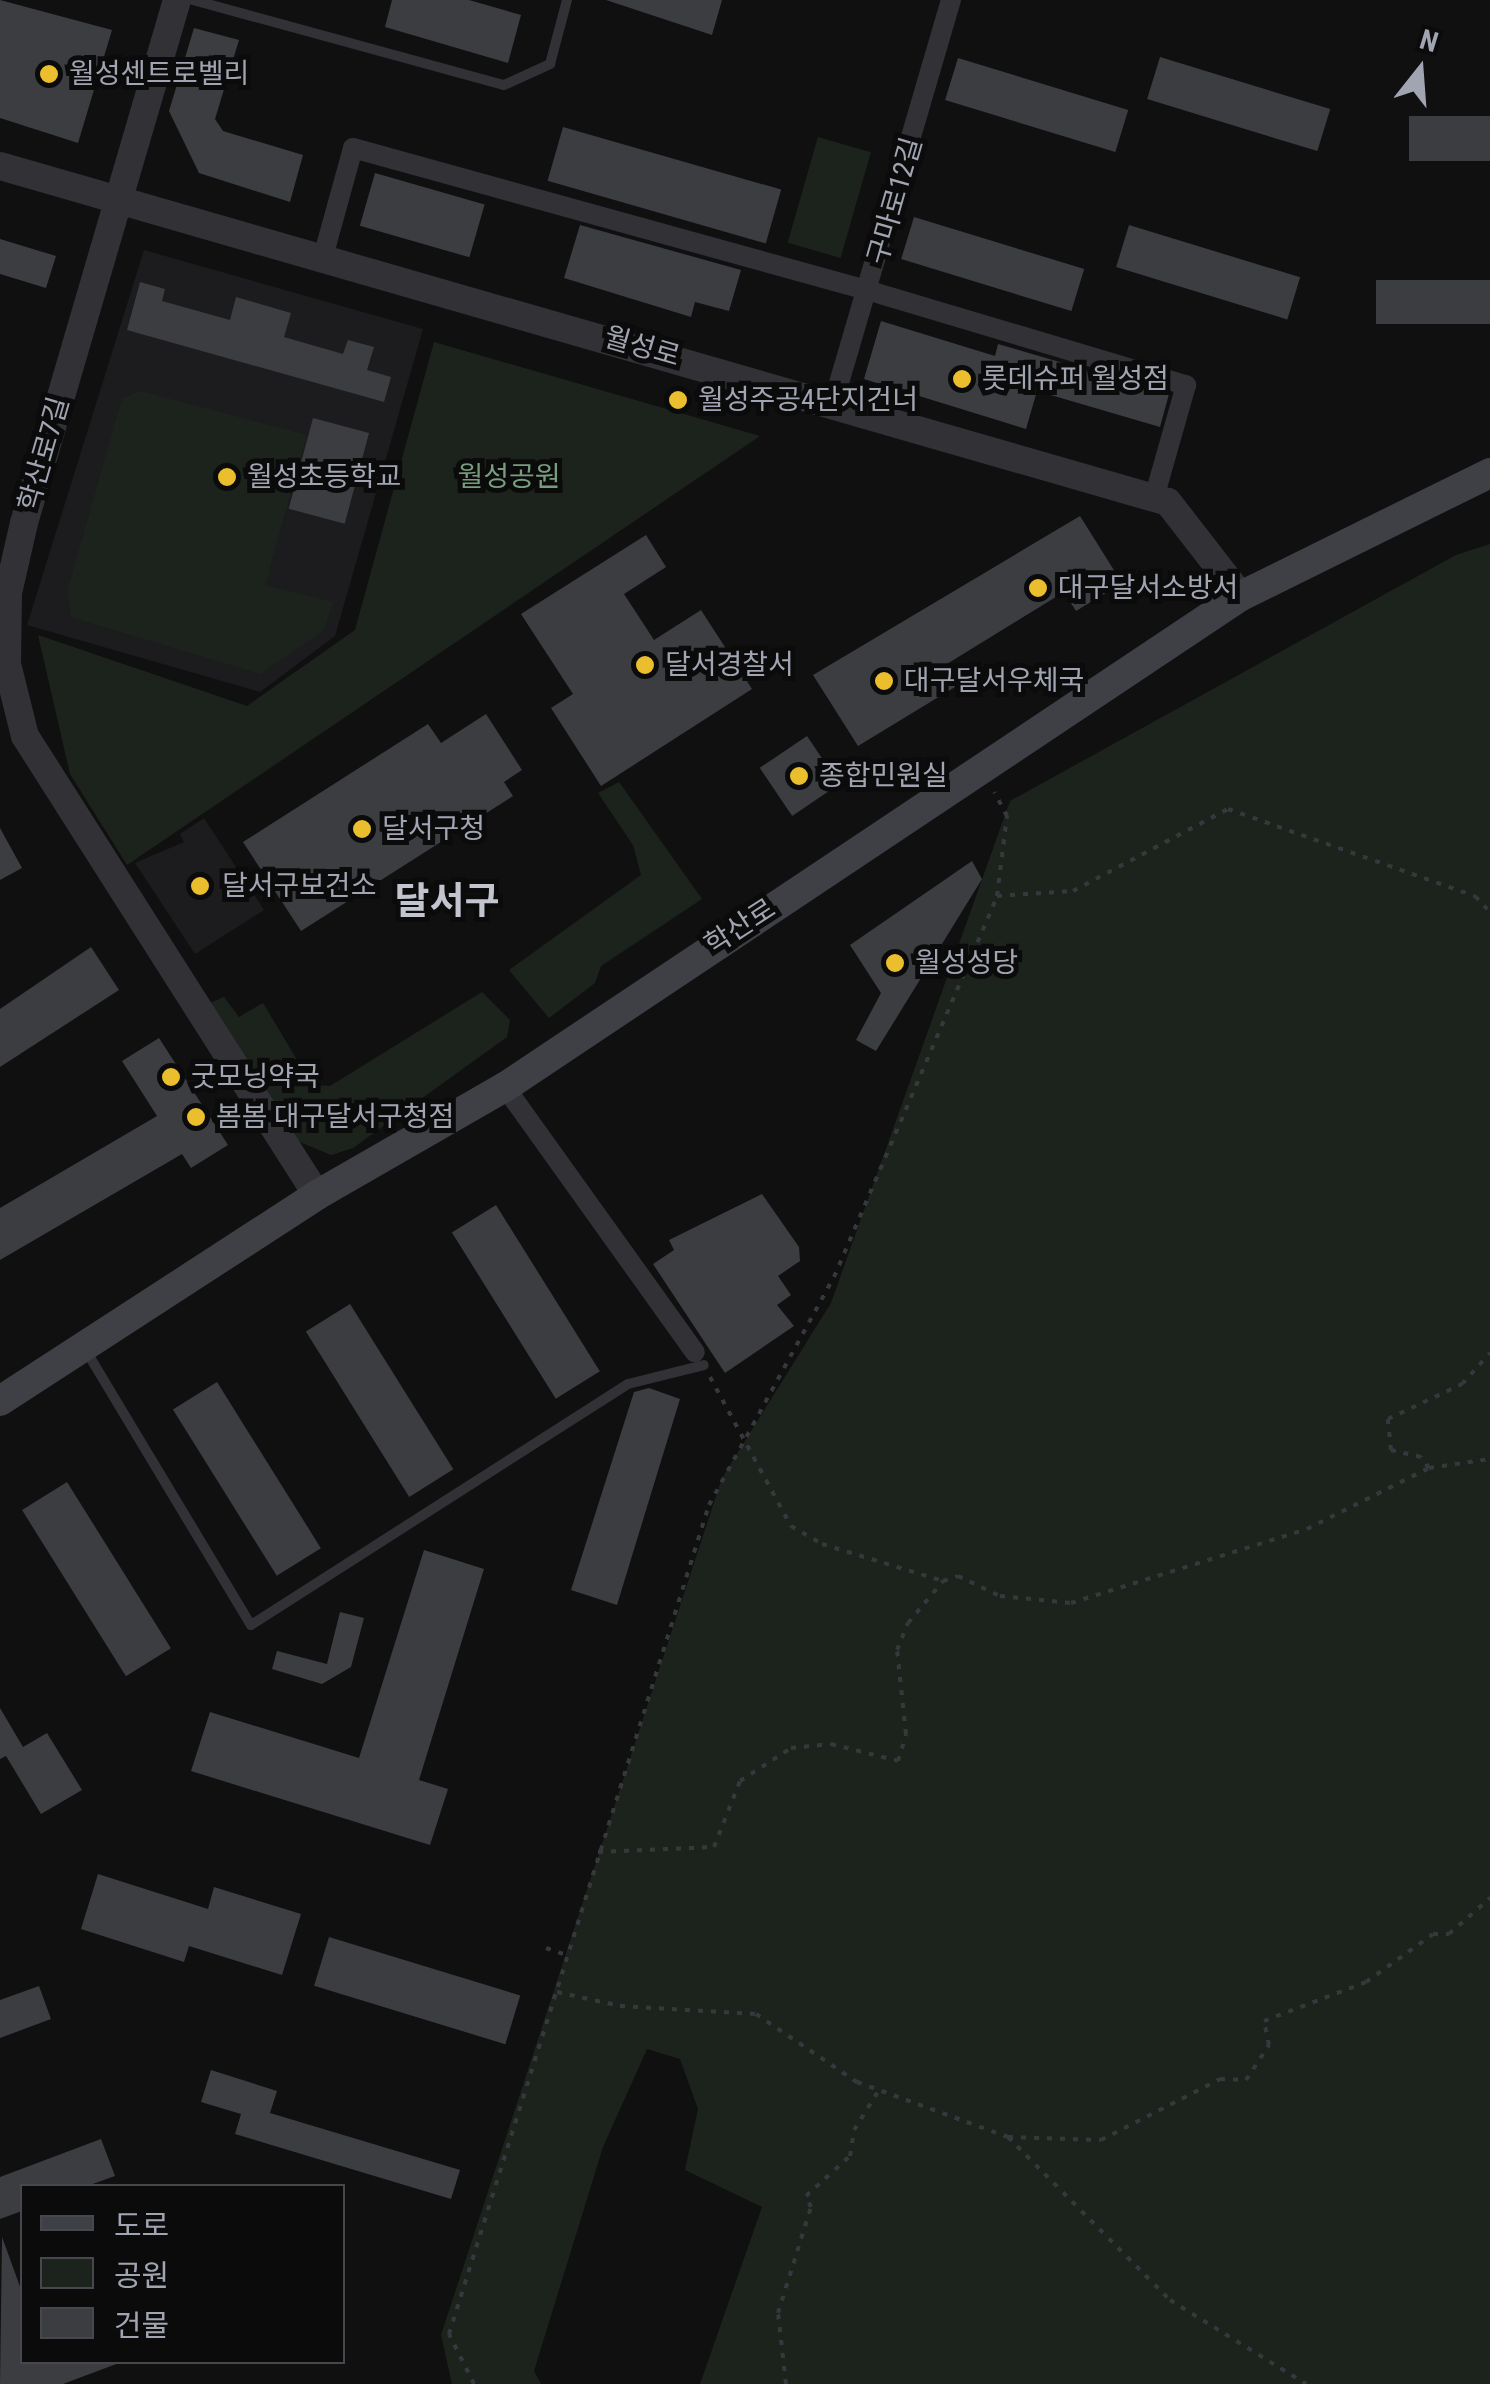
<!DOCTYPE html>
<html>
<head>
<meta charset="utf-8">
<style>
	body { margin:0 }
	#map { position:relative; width:1490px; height:2384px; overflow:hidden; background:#101011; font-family:"Roboto Condensed","Noto Sans KR",sans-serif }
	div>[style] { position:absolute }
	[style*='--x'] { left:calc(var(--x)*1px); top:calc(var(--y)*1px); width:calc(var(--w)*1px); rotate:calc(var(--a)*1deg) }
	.built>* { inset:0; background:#1c1c1e }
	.green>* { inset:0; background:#1c231d; transform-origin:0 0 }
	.building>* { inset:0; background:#3c3d41; transform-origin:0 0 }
	.path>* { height:4px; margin-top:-2px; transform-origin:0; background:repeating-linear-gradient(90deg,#37383d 0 5px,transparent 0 13px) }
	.service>* { height:10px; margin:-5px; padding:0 5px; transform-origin:5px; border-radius:5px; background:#313136 }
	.minor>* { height:20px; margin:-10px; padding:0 10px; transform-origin:10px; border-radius:10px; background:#313136 }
	.tertiary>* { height:28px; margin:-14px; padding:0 14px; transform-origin:14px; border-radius:14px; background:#313136 }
	.secondary>* { height:30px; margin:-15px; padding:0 15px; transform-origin:15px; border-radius:15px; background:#3f4046 }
	.dots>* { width:28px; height:28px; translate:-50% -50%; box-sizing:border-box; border:5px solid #0b0b0c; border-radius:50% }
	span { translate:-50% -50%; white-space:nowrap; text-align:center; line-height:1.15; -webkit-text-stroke:10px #0b0b0c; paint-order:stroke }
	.poi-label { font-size:28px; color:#a1a4b1 }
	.left { translate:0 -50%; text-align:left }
	.street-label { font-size:28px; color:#a1a4b1 }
	.park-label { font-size:28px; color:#789c7e }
	.district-label { font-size:38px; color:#c2c4ce; font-weight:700 }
	.legend { position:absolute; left:20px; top:2184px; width:325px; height:180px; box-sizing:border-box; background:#0b0b0c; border:2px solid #47484e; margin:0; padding:12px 18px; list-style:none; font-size:30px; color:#a1a4b1 }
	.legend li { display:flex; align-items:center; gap:20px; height:50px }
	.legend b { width:50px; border:2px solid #47484e }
	.north { position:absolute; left:1370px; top:20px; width:100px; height:100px; -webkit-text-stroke:8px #0b0b0c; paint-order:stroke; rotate:17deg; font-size:28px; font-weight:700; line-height:40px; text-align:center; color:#a1a4b1 }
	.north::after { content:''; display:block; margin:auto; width:35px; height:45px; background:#a1a4b1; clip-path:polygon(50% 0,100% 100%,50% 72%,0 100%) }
</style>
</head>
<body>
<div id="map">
	<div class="built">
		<i style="clip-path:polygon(144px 250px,423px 329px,335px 636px,260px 692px,27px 625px)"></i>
		<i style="clip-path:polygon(204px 818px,264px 910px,195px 954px,135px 863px,184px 842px,180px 834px)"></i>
	</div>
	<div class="green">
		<i style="left:818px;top:137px;width:55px;height:110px;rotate:16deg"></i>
		<i style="clip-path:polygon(434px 342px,760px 436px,127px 865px,70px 774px,38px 635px,247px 706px,355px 630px)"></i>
		<i style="clip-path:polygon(140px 391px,307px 435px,265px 585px,333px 602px,324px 630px,260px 674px,71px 617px,68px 589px,122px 399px)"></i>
		<i style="clip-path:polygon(1490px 544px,1490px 2384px,700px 2384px,762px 2207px,685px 2170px,698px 2109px,680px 2059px,647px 2049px,603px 2147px,534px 2371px,541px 2384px,452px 2384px,441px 2335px,722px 1478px,831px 1303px,1010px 801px,1456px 555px)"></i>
		<i style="clip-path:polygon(619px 782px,702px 899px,601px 966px,595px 983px,549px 1018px,509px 970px,641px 875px,633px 845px,598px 793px)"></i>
		<i style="clip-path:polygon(482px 992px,510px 1020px,507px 1037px,353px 1148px,331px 1155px,295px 1140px,203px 1006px,224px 997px,239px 1017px,263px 1003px,312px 1085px,330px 1086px)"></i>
	</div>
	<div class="building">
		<i style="clip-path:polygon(0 0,112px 30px,78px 143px,0 118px)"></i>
		<i style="clip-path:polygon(392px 0,469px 0,521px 15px,508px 63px,385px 27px)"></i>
		<i style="clip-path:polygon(606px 0,722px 0,712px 35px)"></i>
		<i style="clip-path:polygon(194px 28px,239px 40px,215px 119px,223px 131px,303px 155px,290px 202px,199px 173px,169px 111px)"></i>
		<i style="left:1160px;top:57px;width:178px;height:44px;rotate:17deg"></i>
		<i style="left:958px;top:58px;width:178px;height:44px;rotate:17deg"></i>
		<i style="left:1490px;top:116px;width:45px;height:81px;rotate:90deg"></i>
		<i style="left:563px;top:127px;width:227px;height:56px;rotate:16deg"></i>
		<i style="left:375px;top:173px;width:114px;height:55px;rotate:16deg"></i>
		<i style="left:914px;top:217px;width:178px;height:44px;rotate:17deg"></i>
		<i style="clip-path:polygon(580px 225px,741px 270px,729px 311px,695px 302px,691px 317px,564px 278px)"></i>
		<i style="left:1129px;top:225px;width:179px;height:44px;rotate:17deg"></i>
		<i style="clip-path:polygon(0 239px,56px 256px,46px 288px,0 274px)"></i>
		<i style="left:1490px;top:280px;width:44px;height:114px;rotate:90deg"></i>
		<i style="clip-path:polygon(140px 282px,165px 289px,162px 301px,230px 320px,236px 297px,291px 313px,284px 337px,343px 354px,348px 340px,374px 347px,367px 370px,391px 377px,384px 402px,127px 330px)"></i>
		<i style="clip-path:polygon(881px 321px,995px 356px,998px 344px,1169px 394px,1160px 427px,1037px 391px,1026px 429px,864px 379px)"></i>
		<i style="left:313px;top:418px;width:58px;height:94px;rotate:15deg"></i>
		<i style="clip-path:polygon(1080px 516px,1122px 583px,1076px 611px,1064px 592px,942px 667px,955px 687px,858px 746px,813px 675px)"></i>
		<i style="clip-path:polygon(646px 535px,666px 567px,624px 594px,654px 640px,701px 610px,752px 689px,601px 786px,551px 708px,573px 694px,521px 614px)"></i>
		<i style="clip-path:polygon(486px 714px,522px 770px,504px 782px,513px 796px,301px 931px,243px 842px,428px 724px,441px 743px)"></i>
		<i style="left:807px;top:736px;width:58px;height:57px;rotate:56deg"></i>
		<i style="clip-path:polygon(0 828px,22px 868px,0 880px)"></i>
		<i style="clip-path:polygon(972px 861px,982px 879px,876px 1051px,856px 1040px,881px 993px,850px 945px)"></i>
		<i style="clip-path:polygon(91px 947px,119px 990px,0 1067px,0 1009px)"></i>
		<i style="clip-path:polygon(159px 1038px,228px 1145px,191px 1168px,182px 1154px,0 1260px,0 1208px,157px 1116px,122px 1061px)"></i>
		<i style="clip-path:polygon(762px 1194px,799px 1247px,800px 1261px,778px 1276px,791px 1295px,777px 1305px,794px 1326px,725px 1373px,653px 1264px,674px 1250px,669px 1240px)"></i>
		<i style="left:496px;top:1205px;width:196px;height:52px;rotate:58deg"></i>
		<i style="left:350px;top:1304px;width:195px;height:52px;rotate:58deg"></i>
		<i style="left:217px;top:1382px;width:196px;height:52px;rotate:58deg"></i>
		<i style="clip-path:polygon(649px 1388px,680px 1399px,617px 1605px,571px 1590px,634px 1392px)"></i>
		<i style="left:67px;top:1482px;width:196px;height:53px;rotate:58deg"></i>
		<i style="clip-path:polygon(424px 1550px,484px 1569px,419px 1780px,448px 1789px,430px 1845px,191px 1771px,210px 1712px,359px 1758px)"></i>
		<i style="clip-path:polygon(340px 1612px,364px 1618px,351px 1667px,322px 1684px,272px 1669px,277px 1651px,327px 1664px)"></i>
		<i style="clip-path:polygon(0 1708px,23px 1747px,47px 1733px,82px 1790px,41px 1814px,6px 1756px,0 1759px)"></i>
		<i style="clip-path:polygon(98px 1874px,208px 1909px,214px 1887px,301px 1914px,282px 1975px,189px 1946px,184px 1962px,81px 1929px)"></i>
		<i style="left:329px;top:1937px;width:200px;height:51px;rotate:17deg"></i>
		<i style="clip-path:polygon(39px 1986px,51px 2019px,0 2038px,0 2000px)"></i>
		<i style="clip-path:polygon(211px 2070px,277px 2091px,270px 2113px,460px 2170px,451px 2199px,235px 2134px,241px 2114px,201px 2102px)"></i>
		<i style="clip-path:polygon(101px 2139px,115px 2176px,87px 2186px,22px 2186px,22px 2211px,0 2219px,0 2177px)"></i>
		<i style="clip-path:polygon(2px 2237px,22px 2292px,22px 2362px,119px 2363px,63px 2384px,0 2384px)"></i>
	</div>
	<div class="path">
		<i style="--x:997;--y:896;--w:76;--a:-3.8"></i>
		<i style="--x:1073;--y:891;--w:175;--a:-27.9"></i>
		<i style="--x:1228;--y:809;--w:262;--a:19.4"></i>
		<i style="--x:1475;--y:896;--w:22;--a:47"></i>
		<i style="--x:710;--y:1377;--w:170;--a:61.5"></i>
		<i style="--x:791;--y:1526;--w:36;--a:30"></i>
		<i style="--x:822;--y:1544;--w:127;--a:17"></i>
		<i style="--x:1429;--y:1468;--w:14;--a:-126"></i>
		<i style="--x:1421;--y:1457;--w:31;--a:-167"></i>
		<i style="--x:1391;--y:1450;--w:31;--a:-96"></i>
		<i style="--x:1388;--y:1419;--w:82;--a:-25.3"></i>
		<i style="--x:1462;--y:1384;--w:42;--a:-47.9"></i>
		<i style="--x:598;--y:1852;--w:116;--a:-2.5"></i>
		<i style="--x:714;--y:1847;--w:71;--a:-68.5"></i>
		<i style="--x:740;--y:1781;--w:61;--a:-32.9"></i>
		<i style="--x:791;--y:1748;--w:40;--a:-5.7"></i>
		<i style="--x:831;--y:1744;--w:69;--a:14.2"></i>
		<i style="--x:898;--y:1761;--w:28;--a:-73"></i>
		<i style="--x:906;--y:1734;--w:84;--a:-96.1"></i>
		<i style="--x:897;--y:1650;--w:29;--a:-68"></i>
		<i style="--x:908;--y:1623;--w:55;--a:-50.2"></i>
		<i style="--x:943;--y:1581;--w:16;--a:-18"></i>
		<i style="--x:958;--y:1576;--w:47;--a:25.5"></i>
		<i style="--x:1000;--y:1596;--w:71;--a:5.6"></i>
		<i style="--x:1071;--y:1603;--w:247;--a:-17.4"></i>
		<i style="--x:1307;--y:1529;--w:136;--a:-26.6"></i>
		<i style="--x:1429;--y:1468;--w:62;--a:-8.4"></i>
		<i style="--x:546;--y:1948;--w:21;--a:19"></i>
		<i style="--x:557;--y:1992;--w:65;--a:12.5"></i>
		<i style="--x:620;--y:2006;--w:136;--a:3.4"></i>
		<i style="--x:756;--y:2014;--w:122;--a:34"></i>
		<i style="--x:857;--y:2082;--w:161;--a:20"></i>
		<i style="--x:1008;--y:2137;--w:230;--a:45.2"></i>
		<i style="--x:1170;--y:2300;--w:160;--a:31.7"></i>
		<i style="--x:1008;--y:2137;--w:93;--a:1.8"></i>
		<i style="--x:1101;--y:2140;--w:134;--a:-27.1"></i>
		<i style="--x:1220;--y:2079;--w:26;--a:2"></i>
		<i style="--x:1246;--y:2080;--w:42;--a:-56.7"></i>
		<i style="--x:1269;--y:2045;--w:25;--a:-102"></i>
		<i style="--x:1264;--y:2021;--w:109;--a:-20.9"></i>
		<i style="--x:1366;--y:1982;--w:82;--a:-35.6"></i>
		<i style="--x:1433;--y:1934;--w:16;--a:0"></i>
		<i style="--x:1449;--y:1934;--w:55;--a:-41.3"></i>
		<i style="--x:474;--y:2384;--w:56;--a:-116.6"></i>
		<i style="--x:449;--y:2334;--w:869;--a:-72.59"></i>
		<i style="--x:709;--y:1505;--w:260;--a:-61.3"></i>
		<i style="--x:834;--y:1277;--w:414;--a:-66.8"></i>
		<i style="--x:997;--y:896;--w:81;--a:-82.9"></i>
		<i style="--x:1007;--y:816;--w:27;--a:-118"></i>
		<i style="--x:786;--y:2384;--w:71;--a:-96.4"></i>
		<i style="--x:778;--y:2313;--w:111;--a:-72.7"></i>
		<i style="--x:811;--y:2207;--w:12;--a:-114"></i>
		<i style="--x:806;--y:2196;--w:59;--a:-42.3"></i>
		<i style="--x:850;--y:2156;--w:26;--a:-81"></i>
		<i style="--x:854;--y:2130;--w:44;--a:-58.1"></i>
	</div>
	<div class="service">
		<i style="--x:193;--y:0;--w:322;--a:15.3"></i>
		<i style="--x:504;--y:85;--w:51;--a:-24.5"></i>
		<i style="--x:550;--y:64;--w:66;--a:-75.1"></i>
		<i style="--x:85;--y:1349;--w:322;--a:59"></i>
		<i style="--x:251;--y:1625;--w:447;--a:-32.6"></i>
		<i style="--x:628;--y:1384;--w:78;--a:-14"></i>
	</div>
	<div class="minor">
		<i style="--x:323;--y:257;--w:113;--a:-74.6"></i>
		<i style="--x:353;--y:148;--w:536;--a:15.46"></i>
		<i style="--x:870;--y:291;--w:330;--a:16.6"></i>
		<i style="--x:1186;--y:385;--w:117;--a:105.8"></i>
		<i style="--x:834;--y:400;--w:417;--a:-73.7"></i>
		<i style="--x:505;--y:1087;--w:326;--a:54.4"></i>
	</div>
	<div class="tertiary">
		<i style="--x:177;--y:0;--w:545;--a:106.31"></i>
		<i style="--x:24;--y:523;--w:72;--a:102.9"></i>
		<i style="--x:8;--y:593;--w:71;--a:90.8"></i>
		<i style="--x:7;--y:664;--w:74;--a:76"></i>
		<i style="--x:25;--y:736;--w:544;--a:57.54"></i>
		<i style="--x:0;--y:166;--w:1215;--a:16.05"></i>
		<i style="--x:1168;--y:502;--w:119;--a:52.2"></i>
	</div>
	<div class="secondary">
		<i style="--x:0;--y:1401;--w:378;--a:-33"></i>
		<i style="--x:317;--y:1195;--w:217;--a:-29.9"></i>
		<i style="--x:505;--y:1087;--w:885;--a:-33.71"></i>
		<i style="--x:1241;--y:596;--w:278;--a:-26.3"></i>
	</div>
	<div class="dots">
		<i style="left:49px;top:74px;background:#ebbe2d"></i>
		<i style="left:962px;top:379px;background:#ebbe2d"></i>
		<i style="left:678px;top:400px;background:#ebbe2d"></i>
		<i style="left:227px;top:477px;background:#ebbe2d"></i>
		<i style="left:1038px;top:588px;background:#ebbe2d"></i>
		<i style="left:645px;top:665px;background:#ebbe2d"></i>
		<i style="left:884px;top:681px;background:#ebbe2d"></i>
		<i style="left:799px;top:776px;background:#ebbe2d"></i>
		<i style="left:362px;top:829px;background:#ebbe2d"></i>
		<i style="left:200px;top:886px;background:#ebbe2d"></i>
		<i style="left:895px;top:963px;background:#ebbe2d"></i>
		<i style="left:171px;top:1077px;background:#ebbe2d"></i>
		<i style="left:196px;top:1117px;background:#ebbe2d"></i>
	</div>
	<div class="poi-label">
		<span class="left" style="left:69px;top:74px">월성센트로벨리</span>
		<span class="left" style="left:982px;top:379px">롯데슈퍼 월성점</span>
		<span class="left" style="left:698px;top:400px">월성주공4단지건너</span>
		<span class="left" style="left:247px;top:477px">월성초등학교</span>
		<span class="left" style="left:1058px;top:588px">대구달서소방서</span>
		<span class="left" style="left:665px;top:665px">달서경찰서</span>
		<span class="left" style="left:904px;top:681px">대구달서우체국</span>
		<span class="left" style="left:819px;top:776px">종합민원실</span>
		<span class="left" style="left:382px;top:829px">달서구청</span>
		<span class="left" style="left:222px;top:886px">달서구보건소</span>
		<span class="left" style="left:915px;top:963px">월성성당</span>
		<span class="left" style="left:191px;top:1077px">굿모닝약국</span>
		<span class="left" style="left:216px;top:1117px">봄봄 대구달서구청점</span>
	</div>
	<div class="street-label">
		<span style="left:895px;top:201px;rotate:-74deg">구마로12길</span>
		<span style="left:642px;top:347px;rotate:16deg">월성로</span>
		<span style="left:44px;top:454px;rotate:-74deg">학산로7길</span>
		<span style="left:740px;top:927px;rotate:-33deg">학산로</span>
	</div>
	<div class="park-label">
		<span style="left:509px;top:477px">월성공원</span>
	</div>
	<div class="district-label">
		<span style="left:447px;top:902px">달서구</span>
	</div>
	<ul class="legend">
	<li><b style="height:12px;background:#3f4046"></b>도로</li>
	<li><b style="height:28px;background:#1c231d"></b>공원</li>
	<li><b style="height:28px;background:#3c3d41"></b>건물</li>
	</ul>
	<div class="north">N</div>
</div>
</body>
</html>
